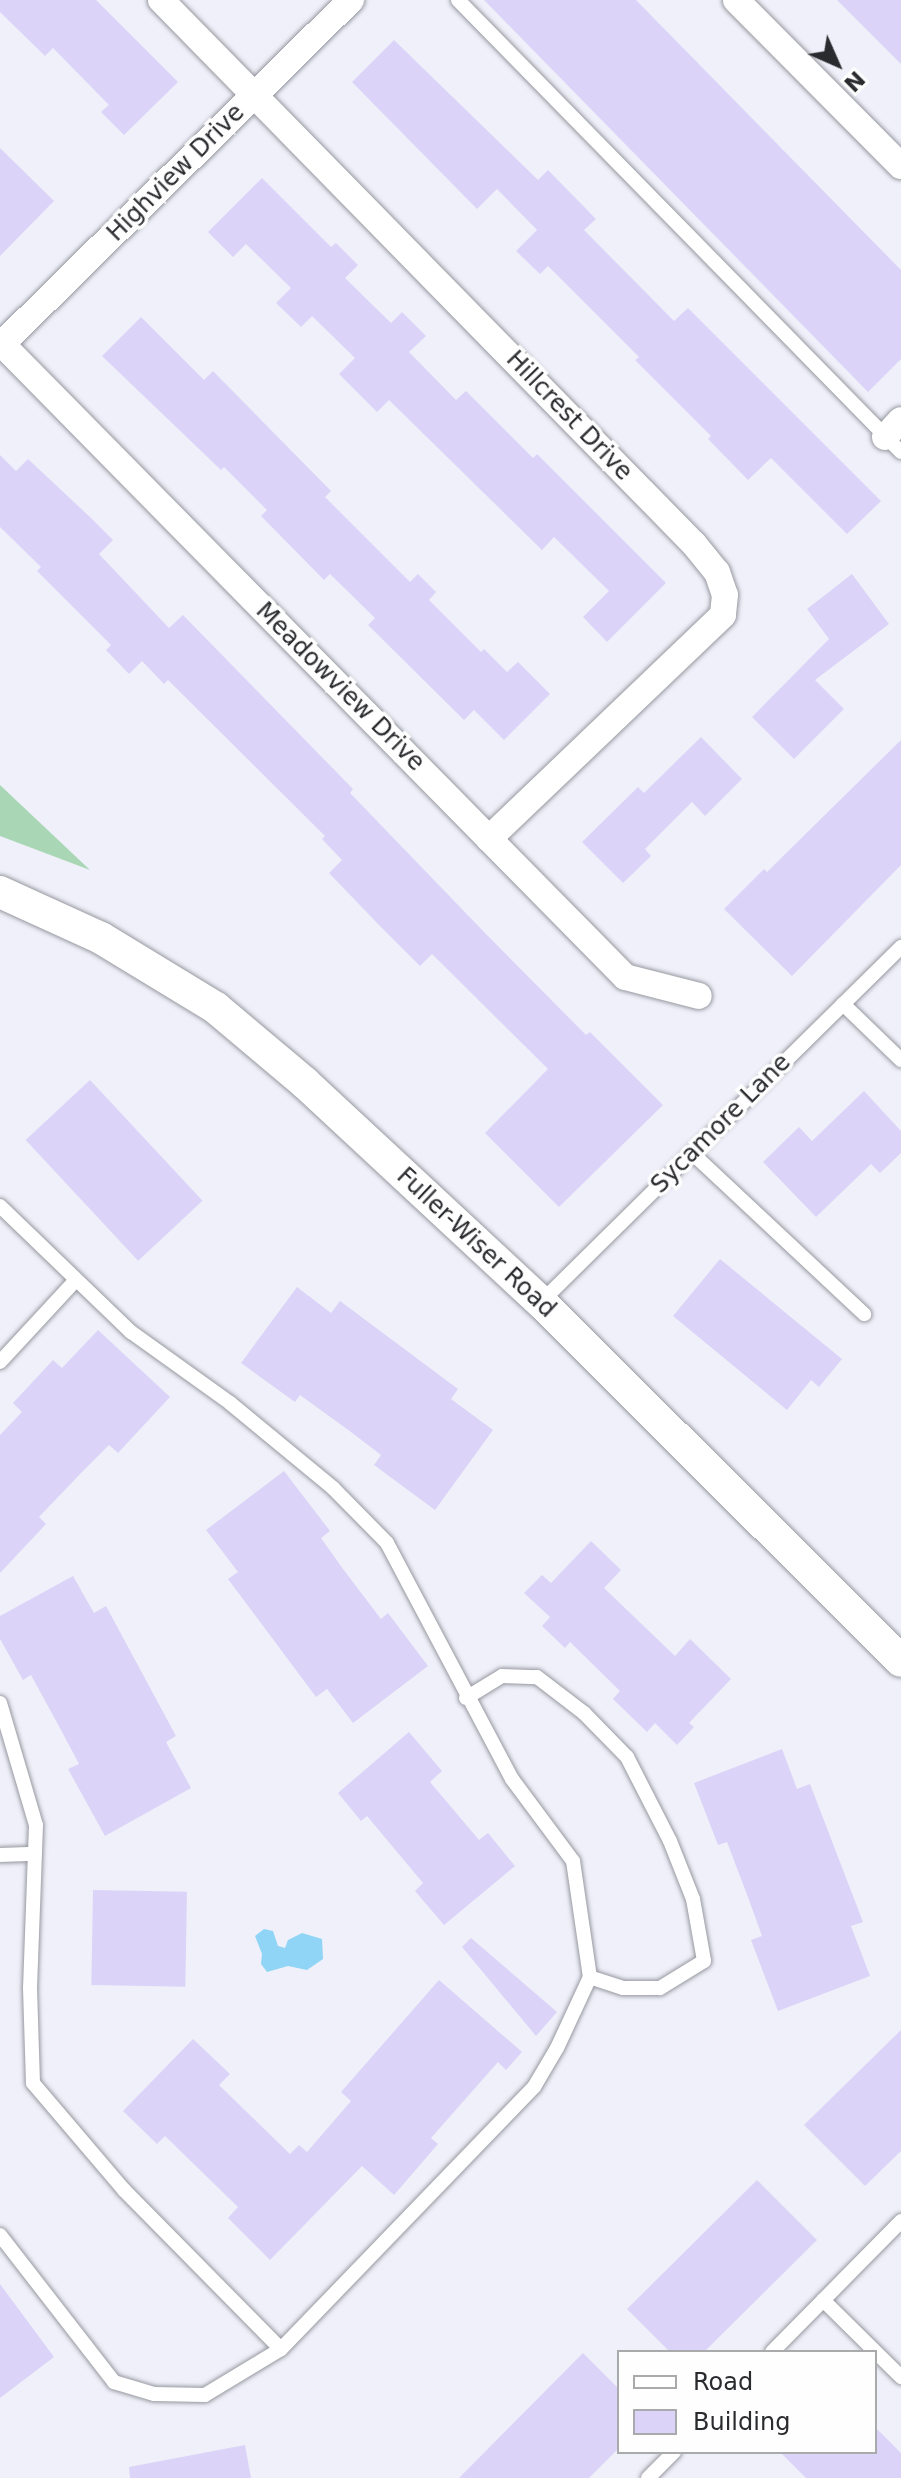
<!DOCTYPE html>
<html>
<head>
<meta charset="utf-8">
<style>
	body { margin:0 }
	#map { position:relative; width:901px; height:2478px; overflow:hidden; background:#eff0f9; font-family:"DejaVu Sans",sans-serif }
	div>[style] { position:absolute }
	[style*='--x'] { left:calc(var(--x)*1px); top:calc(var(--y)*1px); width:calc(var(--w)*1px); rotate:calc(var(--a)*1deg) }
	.green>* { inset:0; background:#a9d7b6 }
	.water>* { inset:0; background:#90d5f5 }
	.building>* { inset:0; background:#dbd4f8; transform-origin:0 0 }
	.roads { filter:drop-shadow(0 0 2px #9798a0) drop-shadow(0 0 2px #9798a0) }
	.service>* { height:14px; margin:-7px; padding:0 7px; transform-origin:7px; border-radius:7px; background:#fff }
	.minor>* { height:26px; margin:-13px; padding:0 13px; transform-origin:13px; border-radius:13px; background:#fff }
	.tertiary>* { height:32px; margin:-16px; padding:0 16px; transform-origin:16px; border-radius:16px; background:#fff }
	span { translate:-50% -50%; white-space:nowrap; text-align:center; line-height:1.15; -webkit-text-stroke:7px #fefefe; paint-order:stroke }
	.street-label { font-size:24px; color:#2a2b2e }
	.legend { position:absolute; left:617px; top:2350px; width:260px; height:104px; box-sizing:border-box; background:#fefefe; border:2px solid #a9aaab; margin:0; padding:10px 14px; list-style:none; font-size:24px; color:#2a2b2e }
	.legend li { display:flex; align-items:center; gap:16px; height:40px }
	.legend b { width:40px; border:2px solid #a9aaab }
	.north { position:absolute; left:797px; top:24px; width:80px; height:80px; -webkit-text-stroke:6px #fefefe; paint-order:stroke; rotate:135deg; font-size:22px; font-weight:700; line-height:32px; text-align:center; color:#2a2b2e }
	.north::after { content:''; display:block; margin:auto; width:28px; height:36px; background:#2a2b2e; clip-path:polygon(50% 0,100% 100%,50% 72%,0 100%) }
</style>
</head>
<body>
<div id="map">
	<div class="green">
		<i style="clip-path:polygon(0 785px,90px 870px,0 836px)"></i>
	</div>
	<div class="water">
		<i style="clip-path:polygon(264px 1929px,273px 1931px,278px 1946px,285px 1948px,288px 1940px,302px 1933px,322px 1939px,323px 1959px,307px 1970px,288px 1966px,267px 1972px,261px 1964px,262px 1954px,255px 1936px)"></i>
	</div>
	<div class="building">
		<i style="clip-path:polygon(0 0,96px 0,178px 82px,124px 135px,101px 112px,109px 105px,53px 48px,45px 56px,0 12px)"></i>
		<i style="clip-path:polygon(484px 0,636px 0,901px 270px,901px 359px,868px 392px)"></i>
		<i style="clip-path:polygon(837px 0,901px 0,901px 64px)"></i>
		<i style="clip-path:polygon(394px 40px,538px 180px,548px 170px,596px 219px,584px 230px,674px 321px,688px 308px,881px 501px,847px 534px,771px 458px,748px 480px,708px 439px,711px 436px,635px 360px,639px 357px,548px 266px,540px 274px,516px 251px,537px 230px,497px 189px,477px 209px,352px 82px)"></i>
		<i style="clip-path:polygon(0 148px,54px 201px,0 256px)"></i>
		<i style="clip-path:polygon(262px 178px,331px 247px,336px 243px,358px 265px,345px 278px,391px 323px,402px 312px,426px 336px,409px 352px,456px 400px,466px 391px,533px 458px,537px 454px,666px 583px,607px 642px,583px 617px,609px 591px,554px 537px,542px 550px,389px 400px,377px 412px,339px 374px,355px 358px,312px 316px,301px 327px,276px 303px,291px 288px,246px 244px,233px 257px,208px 232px)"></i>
		<i style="clip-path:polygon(141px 317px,204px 380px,213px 371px,331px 491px,325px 497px,410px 582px,418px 574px,436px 592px,429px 600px,481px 652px,484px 649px,507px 672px,518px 662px,550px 694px,504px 740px,474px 710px,464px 720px,368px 625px,375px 618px,330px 574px,324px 580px,261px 516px,267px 510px,224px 467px,221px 470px,102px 356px)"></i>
		<i style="clip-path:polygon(0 455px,16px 471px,28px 459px,91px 518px,113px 540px,99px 554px,169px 628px,183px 615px,353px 789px,350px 793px,486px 934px,586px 1035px,590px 1032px,663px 1105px,559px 1207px,485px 1133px,548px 1069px,432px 954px,420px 966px,379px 925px,329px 873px,342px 860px,322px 839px,325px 836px,168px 680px,164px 684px,142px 661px,129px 674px,106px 650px,111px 645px,37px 571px,41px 567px,0 527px)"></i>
		<i style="clip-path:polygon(852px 574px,889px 624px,815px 680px,844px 709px,794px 759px,752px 717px,829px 639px,807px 609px)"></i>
		<i style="clip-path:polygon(701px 737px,742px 779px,705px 816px,692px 802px,645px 849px,651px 856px,623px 883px,582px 842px,638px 787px,644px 793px)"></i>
		<i style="clip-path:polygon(901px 740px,901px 865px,792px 976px,724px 909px,764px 869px,767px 872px)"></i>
		<i style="left:90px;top:1080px;width:165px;height:88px;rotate:47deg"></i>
		<i style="clip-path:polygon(864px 1091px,901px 1131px,901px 1153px,880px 1173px,871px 1164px,816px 1217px,763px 1162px,799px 1127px,812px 1141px)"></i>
		<i style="clip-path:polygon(720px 1259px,842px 1359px,819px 1387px,811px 1380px,787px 1410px,673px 1316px)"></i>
		<i style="clip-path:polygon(297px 1287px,331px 1313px,340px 1301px,458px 1389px,451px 1399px,493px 1430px,435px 1510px,374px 1465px,381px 1455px,351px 1432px,300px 1395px,295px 1402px,241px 1363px)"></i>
		<i style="clip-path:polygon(98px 1330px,170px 1397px,118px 1453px,109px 1445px,82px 1472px,39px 1517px,46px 1524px,0 1573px,0 1435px,22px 1412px,13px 1403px,53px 1360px,62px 1368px)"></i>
		<i style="clip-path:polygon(284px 1471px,330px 1531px,321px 1538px,343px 1569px,381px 1619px,388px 1613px,428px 1666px,353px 1723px,327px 1689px,316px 1697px,228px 1579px,238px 1572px,206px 1530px)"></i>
		<i style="clip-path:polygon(591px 1541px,621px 1570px,604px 1588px,675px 1656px,690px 1639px,731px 1679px,689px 1723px,694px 1727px,677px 1745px,655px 1723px,647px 1732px,613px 1699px,620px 1691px,570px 1642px,565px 1648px,542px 1626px,550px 1617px,524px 1593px,542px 1575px,551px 1583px)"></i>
		<i style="clip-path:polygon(73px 1576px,94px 1613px,106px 1606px,176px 1736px,166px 1742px,191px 1788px,105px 1836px,68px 1769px,79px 1764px,61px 1730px,31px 1675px,23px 1680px,0 1639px,0 1616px)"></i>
		<i style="clip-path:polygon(409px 1732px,442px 1771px,430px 1782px,479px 1840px,488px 1833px,515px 1866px,444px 1925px,415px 1891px,423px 1883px,367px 1816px,361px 1821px,338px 1793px)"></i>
		<i style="clip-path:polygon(782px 1749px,797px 1789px,810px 1784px,863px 1922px,851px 1926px,870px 1976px,778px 2011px,751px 1940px,762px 1936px,749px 1900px,727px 1842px,718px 1845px,694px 1783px)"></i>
		<i style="left:93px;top:1890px;width:94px;height:95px;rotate:1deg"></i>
		<i style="clip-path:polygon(471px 1938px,557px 2012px,536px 2036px,462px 1947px)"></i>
		<i style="clip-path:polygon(439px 1980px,522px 2052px,506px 2070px,498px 2062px,431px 2138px,438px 2144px,394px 2195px,362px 2166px,270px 2260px,228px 2218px,238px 2207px,165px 2136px,157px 2144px,123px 2111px,193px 2039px,230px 2074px,219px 2085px,290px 2154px,299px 2145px,307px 2152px,351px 2101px,341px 2092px)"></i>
		<i style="clip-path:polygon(901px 2030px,901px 2151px,865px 2186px,804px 2125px)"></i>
		<i style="clip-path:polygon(757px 2180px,817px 2240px,704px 2352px,670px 2352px,627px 2309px)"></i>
		<i style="clip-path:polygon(0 2284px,54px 2357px,0 2398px)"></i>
		<i style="clip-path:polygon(583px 2353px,619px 2389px,619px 2448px,589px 2478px,459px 2478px)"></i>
		<i style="clip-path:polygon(875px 2427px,901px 2453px,901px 2478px,806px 2478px,780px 2452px,875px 2452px)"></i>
		<i style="clip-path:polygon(245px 2445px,251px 2478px,130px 2478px,129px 2467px)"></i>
	</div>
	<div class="roads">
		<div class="service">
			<i style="--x:458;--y:0;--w:633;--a:45.58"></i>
			<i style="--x:843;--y:1004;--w:81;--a:44"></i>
			<i style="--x:692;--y:1153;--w:236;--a:43.1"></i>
			<i style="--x:0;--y:1206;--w:182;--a:43.9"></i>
			<i style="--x:131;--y:1332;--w:122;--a:35.6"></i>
			<i style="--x:230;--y:1403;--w:134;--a:39.5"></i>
			<i style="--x:333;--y:1488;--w:77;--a:45.5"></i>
			<i style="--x:387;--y:1543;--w:267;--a:62.1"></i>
			<i style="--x:512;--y:1779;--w:102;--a:53.4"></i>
			<i style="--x:573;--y:1861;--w:117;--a:81.7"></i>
			<i style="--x:590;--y:1977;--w:78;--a:114.9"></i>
			<i style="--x:557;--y:2048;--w:45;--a:120.5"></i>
			<i style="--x:534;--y:2087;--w:364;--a:134"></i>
			<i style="--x:281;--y:2349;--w:89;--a:148.8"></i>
			<i style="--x:205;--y:2395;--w:51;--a:-178.9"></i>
			<i style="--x:154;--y:2394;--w:42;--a:-163.3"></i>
			<i style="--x:114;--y:2382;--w:186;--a:-127.8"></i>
			<i style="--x:541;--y:1302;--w:506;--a:-44.6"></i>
			<i style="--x:0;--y:1362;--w:112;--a:-47.2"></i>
			<i style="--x:466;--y:1698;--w:42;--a:-31.4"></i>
			<i style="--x:502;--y:1676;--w:35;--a:2"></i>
			<i style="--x:537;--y:1677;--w:59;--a:37.5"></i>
			<i style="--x:584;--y:1713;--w:62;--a:45.7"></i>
			<i style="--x:627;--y:1757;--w:94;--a:62.9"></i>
			<i style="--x:670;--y:1841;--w:62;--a:68.4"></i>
			<i style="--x:693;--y:1899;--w:63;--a:79.9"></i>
			<i style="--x:704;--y:1961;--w:52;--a:148.5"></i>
			<i style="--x:660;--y:1988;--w:37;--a:180"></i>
			<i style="--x:623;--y:1988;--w:35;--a:-162"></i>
			<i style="--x:0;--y:1703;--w:127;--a:73.6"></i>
			<i style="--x:36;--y:1825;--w:163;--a:92.1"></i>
			<i style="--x:30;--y:1988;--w:95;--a:88.2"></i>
			<i style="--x:33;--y:2083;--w:140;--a:49.6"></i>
			<i style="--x:124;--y:2190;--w:223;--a:45.4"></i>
			<i style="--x:0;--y:1855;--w:35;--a:-2"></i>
			<i style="--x:823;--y:2300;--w:110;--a:44.6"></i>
			<i style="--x:772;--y:2352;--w:184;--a:-45.4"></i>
			<i style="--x:648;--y:2478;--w:37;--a:-45"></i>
		</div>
		<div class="minor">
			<i style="--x:161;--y:0;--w:762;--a:45.59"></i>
			<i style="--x:694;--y:544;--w:36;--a:51"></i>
			<i style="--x:717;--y:572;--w:24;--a:71"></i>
			<i style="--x:725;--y:595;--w:20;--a:96"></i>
			<i style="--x:723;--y:615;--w:324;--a:136.3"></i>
			<i style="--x:736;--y:0;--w:234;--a:45.2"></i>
			<i style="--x:0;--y:342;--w:891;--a:45.45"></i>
			<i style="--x:625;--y:977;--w:76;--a:14.4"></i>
			<i style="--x:0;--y:346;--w:493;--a:-44.6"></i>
			<i style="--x:885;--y:437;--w:23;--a:-47"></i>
		</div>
		<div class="tertiary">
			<i style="--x:0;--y:892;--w:111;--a:24.5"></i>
			<i style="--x:101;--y:938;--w:135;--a:31.3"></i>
			<i style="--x:216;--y:1008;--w:116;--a:40.1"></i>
			<i style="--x:305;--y:1083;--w:322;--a:42.9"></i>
			<i style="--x:541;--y:1302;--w:508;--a:44.92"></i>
		</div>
	</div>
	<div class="street-label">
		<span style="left:176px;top:173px;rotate:-45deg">Highview Drive</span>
		<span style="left:569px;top:416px;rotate:46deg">Hillcrest Drive</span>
		<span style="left:340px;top:687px;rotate:45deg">Meadowview Drive</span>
		<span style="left:721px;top:1124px;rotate:-45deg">Sycamore Lane</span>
		<span style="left:476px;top:1243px;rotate:43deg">Fuller-Wiser Road</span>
	</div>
	<ul class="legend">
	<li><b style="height:10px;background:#fff"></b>Road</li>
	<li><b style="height:22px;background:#dbd4f8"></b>Building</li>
	</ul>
	<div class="north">N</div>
</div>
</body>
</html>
